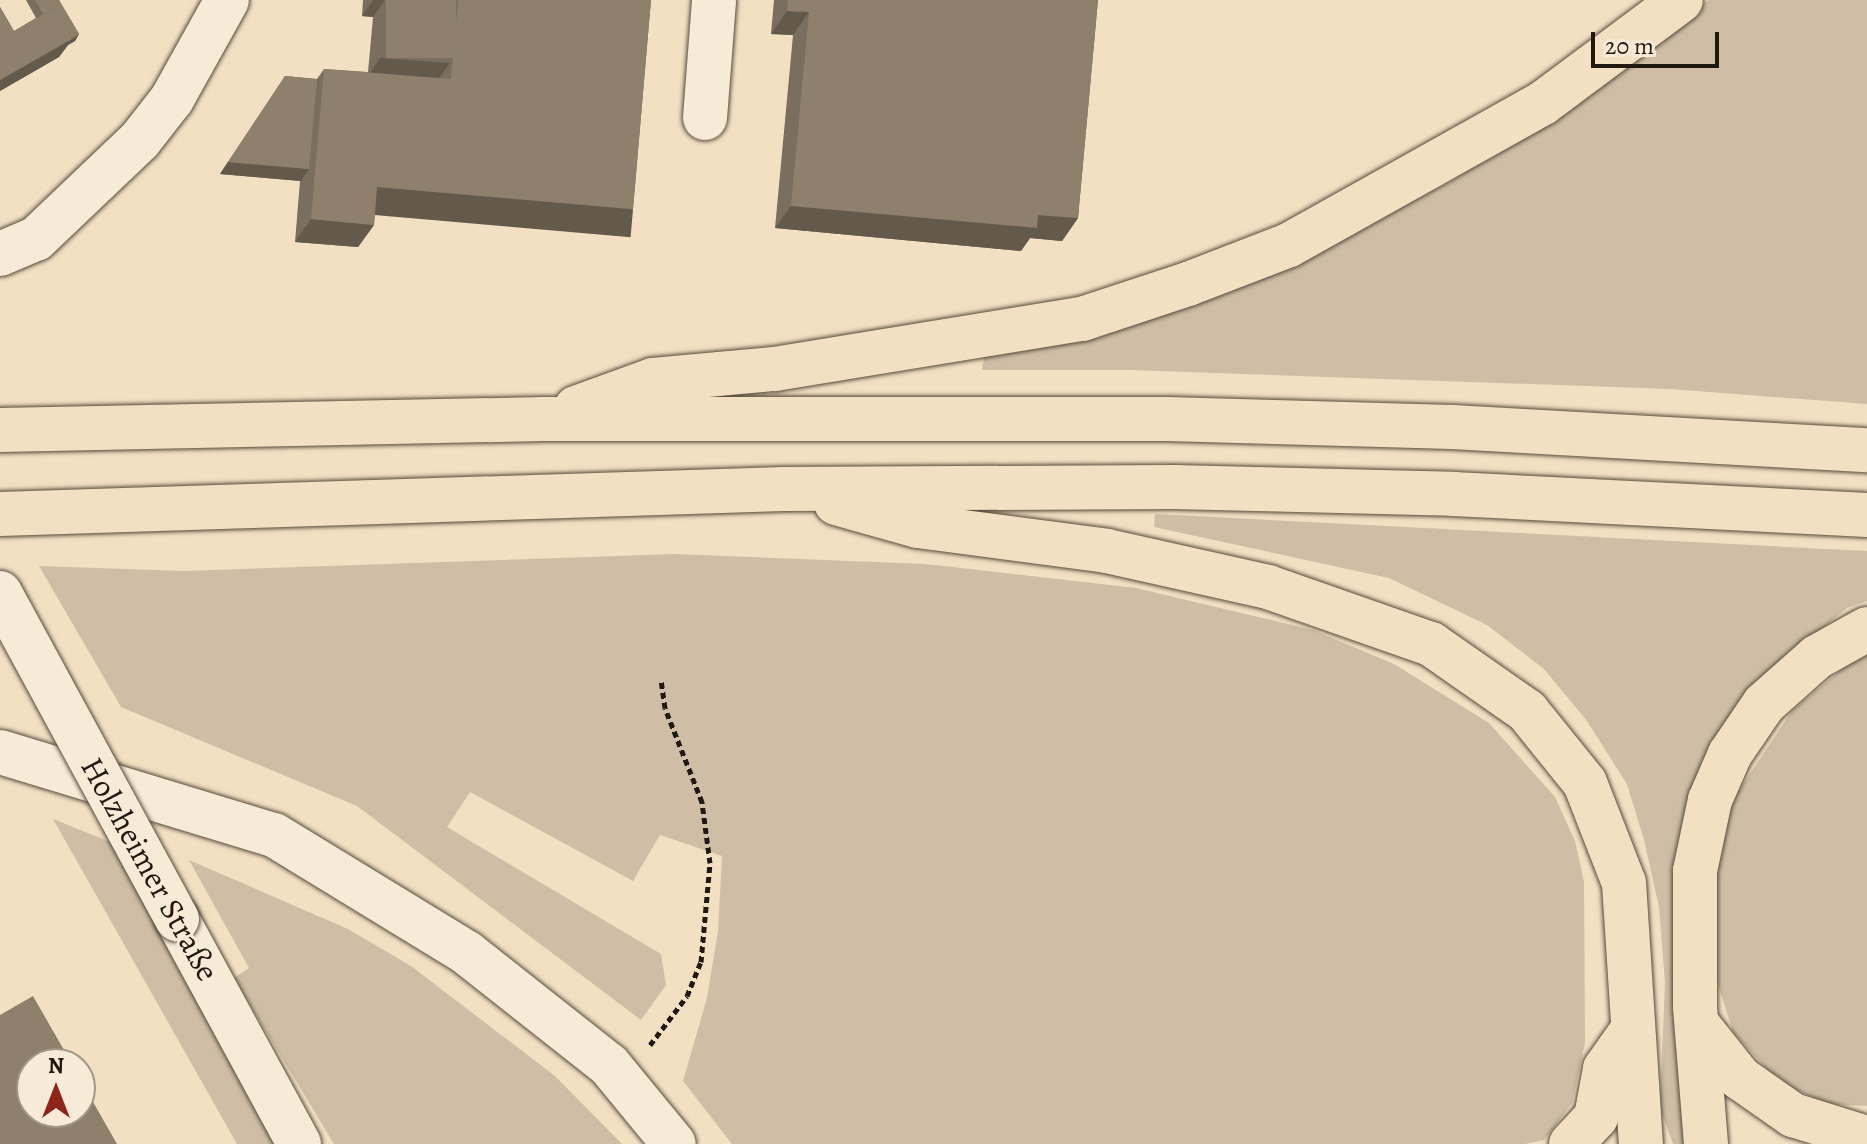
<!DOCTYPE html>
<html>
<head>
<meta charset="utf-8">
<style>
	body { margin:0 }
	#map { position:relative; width:1867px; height:1144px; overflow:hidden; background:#f3e0c3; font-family:Alegreya,serif }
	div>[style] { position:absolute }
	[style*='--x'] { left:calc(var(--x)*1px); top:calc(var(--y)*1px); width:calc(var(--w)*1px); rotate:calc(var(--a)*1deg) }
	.green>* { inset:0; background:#cfbea5 }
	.path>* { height:5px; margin-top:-2.5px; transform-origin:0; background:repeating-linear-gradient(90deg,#211910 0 6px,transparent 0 10px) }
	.roads { filter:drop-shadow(0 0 2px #564b3d) drop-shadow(0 0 2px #564b3d) }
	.street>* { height:44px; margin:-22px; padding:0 22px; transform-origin:22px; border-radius:22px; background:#f7ebd8 }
	.secondary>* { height:44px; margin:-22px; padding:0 22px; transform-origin:22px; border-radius:22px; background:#f7ebd8 }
	.highway>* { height:44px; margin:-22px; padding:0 22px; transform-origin:22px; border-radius:22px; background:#f3e0c3 }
	.bridges { filter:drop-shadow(0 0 2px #564b3d) drop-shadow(0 0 2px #564b3d) }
	.street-bridge>* { height:44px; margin:-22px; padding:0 22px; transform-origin:22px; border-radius:22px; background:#f7ebd8 }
	.wall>* { inset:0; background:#7a6e5e }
	.shaded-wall>* { inset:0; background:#635a4c; transform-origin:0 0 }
	.building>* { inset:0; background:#8e806d; transform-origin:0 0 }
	span { translate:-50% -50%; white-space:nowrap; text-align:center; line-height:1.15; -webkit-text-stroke:6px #f7ebd8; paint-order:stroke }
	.street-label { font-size:32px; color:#211910 }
	.north { position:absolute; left:16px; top:1048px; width:80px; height:80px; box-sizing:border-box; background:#f7ebd8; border:2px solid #a19788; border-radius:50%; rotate:0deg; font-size:22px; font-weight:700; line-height:32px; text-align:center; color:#211910 }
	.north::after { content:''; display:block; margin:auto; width:28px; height:36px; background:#8f2418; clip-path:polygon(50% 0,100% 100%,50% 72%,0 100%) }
	.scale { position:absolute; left:1591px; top:32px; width:128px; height:36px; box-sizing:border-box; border:4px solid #211910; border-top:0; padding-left:10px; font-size:24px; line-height:28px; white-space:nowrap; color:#211910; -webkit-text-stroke:6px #f7ebd8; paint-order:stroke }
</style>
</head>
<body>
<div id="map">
	<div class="green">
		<i style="clip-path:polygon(1709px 0,1867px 0,1867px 404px,1670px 389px,1131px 370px,982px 370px,984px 357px,1306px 257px,1452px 181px)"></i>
		<i style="clip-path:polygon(1155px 514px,1867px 551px,1867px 601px,1847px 608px,1770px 672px,1727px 738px,1683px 1144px,1673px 1144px,1660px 1108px,1665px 982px,1659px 907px,1644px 840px,1627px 784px,1587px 721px,1544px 669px,1487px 625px,1389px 578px,1154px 527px)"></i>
		<i style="clip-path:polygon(673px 554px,926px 564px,1136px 588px,1313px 630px,1394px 664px,1489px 723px,1555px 797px,1575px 841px,1584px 882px,1585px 1043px,1572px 1103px,1544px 1140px,1525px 1144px,732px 1144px,683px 1081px,707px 998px,718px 931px,722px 856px,660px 835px,633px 881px,470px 792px,447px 827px,661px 954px,666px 985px,641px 1020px,357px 806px,121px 707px,39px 566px,184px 571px)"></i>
		<i style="clip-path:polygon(1867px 648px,1867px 1106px,1828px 1104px,1778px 1081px,1733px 1032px,1716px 978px,1708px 909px,1723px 814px,1792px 711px)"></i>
		<i style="clip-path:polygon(53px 819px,133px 851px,285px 1144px,237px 1144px)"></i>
		<i style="clip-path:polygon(189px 860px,348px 929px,411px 966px,555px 1076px,622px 1144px,334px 1144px,234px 978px,249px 968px)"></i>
	</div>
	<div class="path">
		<i style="--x:650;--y:1045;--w:61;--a:-52.9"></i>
		<i style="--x:687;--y:996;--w:37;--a:-68"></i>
		<i style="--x:701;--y:962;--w:99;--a:-84.8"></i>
		<i style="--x:710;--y:863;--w:62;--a:-97.5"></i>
		<i style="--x:702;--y:802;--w:101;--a:-111.5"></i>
		<i style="--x:665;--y:708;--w:27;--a:-98"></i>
	</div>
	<div class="roads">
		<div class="street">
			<i style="--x:705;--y:118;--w:118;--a:-85.6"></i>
			<i style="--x:0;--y:254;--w:39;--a:-23"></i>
			<i style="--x:36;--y:239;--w:144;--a:-43.6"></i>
			<i style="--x:140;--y:140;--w:52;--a:-52"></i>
			<i style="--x:172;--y:99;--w:113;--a:-60.9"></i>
			<i style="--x:177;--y:919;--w:256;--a:61.5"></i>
		</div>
		<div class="secondary">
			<i style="--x:0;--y:752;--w:286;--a:16.9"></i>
			<i style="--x:274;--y:835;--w:226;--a:31.4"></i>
			<i style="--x:467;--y:953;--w:181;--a:38.3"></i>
			<i style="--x:609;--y:1065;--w:102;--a:50.6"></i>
		</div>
		<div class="highway">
			<i style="--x:576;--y:408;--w:82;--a:-20"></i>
			<i style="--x:653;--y:380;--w:122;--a:-5.2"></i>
			<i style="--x:775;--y:369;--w:311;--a:-9.3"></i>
			<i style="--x:1082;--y:319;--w:112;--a:-18.3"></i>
			<i style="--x:1188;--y:284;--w:108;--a:-21.1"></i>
			<i style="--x:1289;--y:245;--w:291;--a:-29.2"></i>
			<i style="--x:1543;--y:103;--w:172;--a:-36.7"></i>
			<i style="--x:0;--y:430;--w:544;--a:-1.16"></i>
			<i style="--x:544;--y:419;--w:623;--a:0"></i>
			<i style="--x:1167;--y:419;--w:285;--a:1.6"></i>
			<i style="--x:1452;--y:427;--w:416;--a:3.2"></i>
			<i style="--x:836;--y:503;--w:85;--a:15.7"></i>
			<i style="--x:918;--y:526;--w:191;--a:7.5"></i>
			<i style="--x:1107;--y:551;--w:165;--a:12.6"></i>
			<i style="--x:1268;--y:587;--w:173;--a:19.3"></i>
			<i style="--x:1431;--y:644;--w:117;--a:34.9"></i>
			<i style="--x:1527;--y:711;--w:92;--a:51.1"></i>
			<i style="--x:1585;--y:783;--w:107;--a:68.7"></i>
			<i style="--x:1624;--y:883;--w:262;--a:86.3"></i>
			<i style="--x:0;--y:514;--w:784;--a:-1.83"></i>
			<i style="--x:784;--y:489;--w:390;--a:-0.3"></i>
			<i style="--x:1174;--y:487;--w:279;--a:1.4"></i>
			<i style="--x:1453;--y:494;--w:415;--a:2.9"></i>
			<i style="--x:1701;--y:1029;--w:63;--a:51.5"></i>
			<i style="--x:1740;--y:1078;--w:65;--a:34.9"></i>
			<i style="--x:1793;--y:1115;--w:77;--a:17.3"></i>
			<i style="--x:1571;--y:1144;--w:37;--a:-47"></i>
			<i style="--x:1596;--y:1117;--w:49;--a:-79.4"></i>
			<i style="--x:1605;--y:1069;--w:45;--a:-54.9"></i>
			<i style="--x:1706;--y:1144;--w:137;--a:-94.6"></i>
			<i style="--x:1695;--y:1007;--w:136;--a:-90"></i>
			<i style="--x:1695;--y:871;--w:73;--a:-78.1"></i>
			<i style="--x:1710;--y:800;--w:50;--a:-66.5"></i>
			<i style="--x:1730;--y:754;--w:60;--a:-55.8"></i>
			<i style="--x:1764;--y:704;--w:71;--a:-41.6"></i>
			<i style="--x:1817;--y:657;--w:57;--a:-29.2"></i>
		</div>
	</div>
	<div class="bridges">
		<div class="street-bridge">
			<i style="--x:0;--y:593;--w:371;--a:61.5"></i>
		</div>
	</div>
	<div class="wall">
		<i style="clip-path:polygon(26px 0,59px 0,79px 34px,75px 41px,68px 45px,59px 57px,0 91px,0 7px,14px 31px,36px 18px)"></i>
		<i style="clip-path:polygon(363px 0,651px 0,633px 209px,617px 232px,375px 211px,374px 225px,358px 247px,295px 242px,300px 181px,220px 174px,285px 76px,317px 79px,324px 69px,368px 72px,373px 17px,362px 16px)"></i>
		<i style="clip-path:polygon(774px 0,1098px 0,1078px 218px,1062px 241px,1030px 238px,1021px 251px,775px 228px,793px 35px,771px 34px)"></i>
	</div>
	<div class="shaded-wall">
		<i style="clip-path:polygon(373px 0,385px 0,373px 17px,362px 16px)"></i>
		<i style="clip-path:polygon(787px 11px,809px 12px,793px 35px,771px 34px)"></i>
		<i style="clip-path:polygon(79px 34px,75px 41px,68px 45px,59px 57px,0 91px,0 80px)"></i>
		<i style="clip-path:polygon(380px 58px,450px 63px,437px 81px,368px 76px)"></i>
		<i style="clip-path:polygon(228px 162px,309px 169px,301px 181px,220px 174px)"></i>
		<i style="left:377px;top:187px;width:257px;height:28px;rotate:5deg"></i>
		<i style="clip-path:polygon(791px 206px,1038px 215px,1078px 218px,1062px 241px,1030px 238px,1021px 251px,775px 228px)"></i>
		<i style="clip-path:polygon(311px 219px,374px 225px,358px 247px,295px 242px)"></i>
	</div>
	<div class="building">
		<i style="clip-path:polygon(35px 0,59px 0,79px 34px,72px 39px,54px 8px,43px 14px)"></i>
		<i style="left:386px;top:0;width:70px;height:58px"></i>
		<i style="clip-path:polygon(458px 0,651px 0,633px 209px,377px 187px,374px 225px,311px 219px,324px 69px,451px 79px)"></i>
		<i style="clip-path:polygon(788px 0,1098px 0,1078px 218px,1038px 215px,1037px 228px,791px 206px,809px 12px,787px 11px)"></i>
		<i style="clip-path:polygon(0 7px,14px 31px,54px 8px,72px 39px,0 80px)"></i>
		<i style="clip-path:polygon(285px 76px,317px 79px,309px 169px,228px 162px)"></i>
		<i style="clip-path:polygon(33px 996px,72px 1064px,32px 1064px,32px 1112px,80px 1112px,80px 1079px,117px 1144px,0 1144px,0 1015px)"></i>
	</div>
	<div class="street-label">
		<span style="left:150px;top:869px;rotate:61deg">Holzheimer Straße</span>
	</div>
	<div class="north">N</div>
	<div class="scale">20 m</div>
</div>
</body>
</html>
